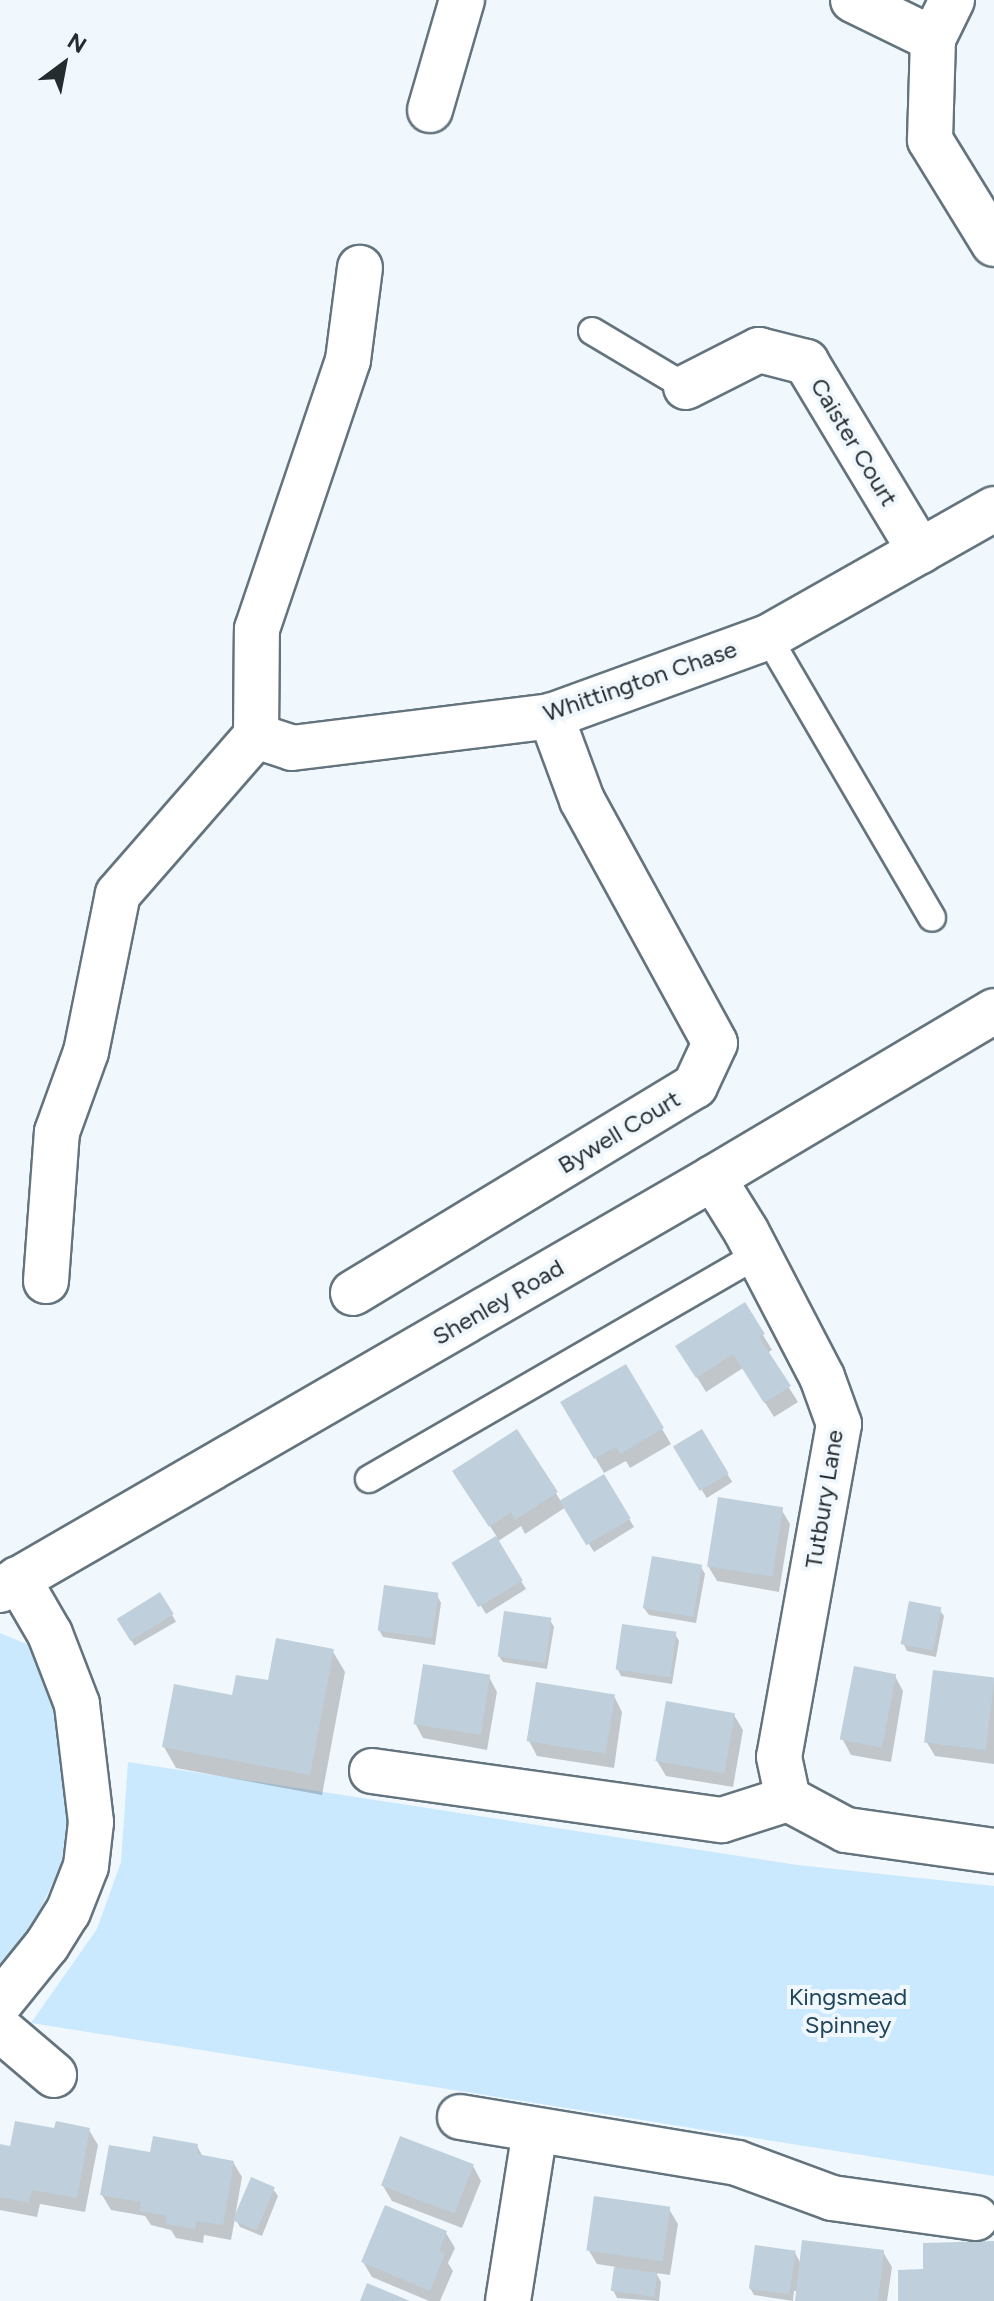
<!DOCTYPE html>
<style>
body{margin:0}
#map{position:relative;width:994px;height:2301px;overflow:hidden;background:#f1f8fd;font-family:Figtree,sans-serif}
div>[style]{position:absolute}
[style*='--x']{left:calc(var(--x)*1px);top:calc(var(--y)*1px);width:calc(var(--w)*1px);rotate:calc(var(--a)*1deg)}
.green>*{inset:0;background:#cbe9fe}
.shadow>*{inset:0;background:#0003;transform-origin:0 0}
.building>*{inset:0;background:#bfd0dc;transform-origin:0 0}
.roads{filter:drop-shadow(2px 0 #64747e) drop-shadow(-2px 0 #64747e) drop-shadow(0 2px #64747e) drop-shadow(0 -2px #64747e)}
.service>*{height:26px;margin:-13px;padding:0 13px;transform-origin:13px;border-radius:13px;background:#fff}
.minor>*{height:44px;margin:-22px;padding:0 22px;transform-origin:22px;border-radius:22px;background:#fff}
span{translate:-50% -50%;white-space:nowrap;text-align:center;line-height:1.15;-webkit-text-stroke:8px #f1f8fd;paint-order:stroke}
.street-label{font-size:24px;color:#252c30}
.park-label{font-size:24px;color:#20455b}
.north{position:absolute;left:24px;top:24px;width:80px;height:80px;-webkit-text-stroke:6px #f1f8fd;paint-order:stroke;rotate:32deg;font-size:22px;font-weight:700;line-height:32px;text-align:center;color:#252c30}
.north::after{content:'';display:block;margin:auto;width:28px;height:36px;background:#252c30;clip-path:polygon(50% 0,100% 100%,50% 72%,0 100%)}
</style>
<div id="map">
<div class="green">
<i style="clip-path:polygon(0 1633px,29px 1645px,60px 1713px,71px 1789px,61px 1865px,28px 1936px,0 1967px)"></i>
<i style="clip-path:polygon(128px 1762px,798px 1865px,994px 1886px,994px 2176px,31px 2023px,97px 1929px,121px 1862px)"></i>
</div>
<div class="shadow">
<i style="clip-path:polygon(744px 1304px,772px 1350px,767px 1353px,798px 1402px,774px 1417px,743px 1368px,706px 1392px,687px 1361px)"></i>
<i style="clip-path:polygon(625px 1367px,671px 1444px,630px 1468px,626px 1461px,604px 1473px,563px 1403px)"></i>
<i style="clip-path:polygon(517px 1432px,562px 1503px,603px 1476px,634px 1527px,594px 1552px,566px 1507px,525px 1534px,521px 1526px,497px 1542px,526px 1589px,486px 1614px,455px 1564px,497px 1537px,464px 1486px)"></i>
<i style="left:701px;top:1432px;width:59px;height:30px;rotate:58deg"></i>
<i style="clip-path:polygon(781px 1509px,790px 1524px,779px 1592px,717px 1581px,708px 1566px)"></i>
<i style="clip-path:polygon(701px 1567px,705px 1574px,696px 1623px,649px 1615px,644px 1608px)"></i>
<i style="left:160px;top:1594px;width:32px;height:48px;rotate:60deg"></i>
<i style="clip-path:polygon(437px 1595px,441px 1603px,435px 1645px,383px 1637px,379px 1630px)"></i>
<i style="clip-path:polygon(939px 1609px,944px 1616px,936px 1657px,907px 1651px,903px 1643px)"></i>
<i style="clip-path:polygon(550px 1620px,554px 1627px,547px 1669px,503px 1662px,498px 1655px)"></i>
<i style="clip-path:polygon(675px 1634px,679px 1641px,672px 1684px,621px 1676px,617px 1668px)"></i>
<i style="clip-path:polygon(332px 1650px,345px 1672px,322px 1795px,176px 1768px,164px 1747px,234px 1698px)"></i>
<i style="clip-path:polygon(895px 1676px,903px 1691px,891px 1762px,851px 1755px,843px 1740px)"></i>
<i style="clip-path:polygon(489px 1677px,497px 1692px,487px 1750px,423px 1738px,415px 1723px)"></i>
<i style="clip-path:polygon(994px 1681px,994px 1764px,935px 1756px,926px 1741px)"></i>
<i style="clip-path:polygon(614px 1696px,622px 1712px,614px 1768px,537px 1756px,529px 1741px)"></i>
<i style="clip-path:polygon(734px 1715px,743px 1730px,733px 1787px,666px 1776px,657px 1761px)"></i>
<i style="clip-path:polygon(89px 2130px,98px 2145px,85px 2212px,40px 2204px,37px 2217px,0 2210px,0 2146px,12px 2148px,56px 2131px)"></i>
<i style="clip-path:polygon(197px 2146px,203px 2157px,233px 2162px,242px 2177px,235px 2217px,273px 2189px,278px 2196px,262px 2236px,240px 2227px,235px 2218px,231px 2240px,204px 2235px,203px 2243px,176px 2238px,171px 2230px,151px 2225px,145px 2216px,111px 2210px,102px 2195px,152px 2155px)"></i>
<i style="clip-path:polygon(473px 2166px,481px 2181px,462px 2228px,392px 2201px,383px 2186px)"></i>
<i style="clip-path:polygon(669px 2209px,678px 2224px,670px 2275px,656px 2273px,661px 2282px,659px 2301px,617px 2298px,613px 2290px,616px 2267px,597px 2264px,588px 2249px)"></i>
<i style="clip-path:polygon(446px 2233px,455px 2248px,448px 2263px,453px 2271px,440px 2301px,429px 2301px,372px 2277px,363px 2262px)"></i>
<i style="clip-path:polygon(883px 2252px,892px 2267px,887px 2301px,797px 2301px,798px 2291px,794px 2291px,793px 2301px,754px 2295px,750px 2288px,795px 2253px,801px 2264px)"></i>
</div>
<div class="building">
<i style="clip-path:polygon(745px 1302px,765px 1334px,759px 1337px,791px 1386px,764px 1403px,733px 1354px,696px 1378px,675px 1346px)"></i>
<i style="clip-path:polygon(626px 1364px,664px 1428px,620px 1454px,616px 1447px,594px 1459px,560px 1402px)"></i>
<i style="clip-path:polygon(517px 1429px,558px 1492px,515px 1520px,511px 1512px,489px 1527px,452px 1471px)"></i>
<i style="left:702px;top:1429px;width:52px;height:34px;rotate:59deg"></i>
<i style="left:604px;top:1474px;width:52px;height:52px;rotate:59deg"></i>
<i style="left:718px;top:1497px;width:66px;height:70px;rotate:9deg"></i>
<i style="left:496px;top:1536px;width:52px;height:52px;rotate:59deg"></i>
<i style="left:652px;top:1556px;width:51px;height:53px;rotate:10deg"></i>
<i style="left:384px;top:1585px;width:55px;height:46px;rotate:8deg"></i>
<i style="left:160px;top:1592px;width:26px;height:51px;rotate:58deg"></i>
<i style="left:909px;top:1601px;width:33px;height:44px;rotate:11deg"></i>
<i style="left:504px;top:1611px;width:48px;height:46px;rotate:8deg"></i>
<i style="left:622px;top:1624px;width:55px;height:46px;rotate:8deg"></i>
<i style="clip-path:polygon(276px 1638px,334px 1649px,310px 1775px,162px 1747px,174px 1684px,232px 1695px,236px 1675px,268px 1680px)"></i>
<i style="left:423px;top:1664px;width:68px;height:61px;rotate:9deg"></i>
<i style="left:854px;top:1666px;width:43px;height:75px;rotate:11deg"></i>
<i style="left:933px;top:1670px;width:62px;height:73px;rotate:7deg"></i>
<i style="left:536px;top:1682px;width:80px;height:60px;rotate:9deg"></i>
<i style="left:666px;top:1701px;width:70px;height:61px;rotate:10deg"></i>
<i style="clip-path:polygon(15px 2121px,54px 2128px,56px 2121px,90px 2128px,77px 2198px,32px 2190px,29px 2203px,0 2197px,0 2144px,10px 2146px)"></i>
<i style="clip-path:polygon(153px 2136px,198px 2144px,197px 2154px,234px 2161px,223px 2225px,196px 2221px,195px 2229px,166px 2224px,167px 2216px,140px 2211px,141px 2202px,100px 2195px,109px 2145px,150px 2152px)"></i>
<i style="left:400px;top:2136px;width:79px;height:53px;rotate:21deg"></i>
<i style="left:251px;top:2177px;width:26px;height:47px;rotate:23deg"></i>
<i style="left:594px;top:2196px;width:77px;height:55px;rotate:8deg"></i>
<i style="clip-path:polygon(385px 2205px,447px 2231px,439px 2251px,445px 2254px,430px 2291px,361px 2262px)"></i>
<i style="clip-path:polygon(802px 2240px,884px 2250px,878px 2301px,795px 2301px)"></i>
<i style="clip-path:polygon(994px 2241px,994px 2301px,898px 2301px,898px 2270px,923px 2269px,923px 2243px)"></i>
<i style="left:755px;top:2245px;width:41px;height:44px;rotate:8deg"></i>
<i style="left:614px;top:2267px;width:44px;height:24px;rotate:8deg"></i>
<i style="clip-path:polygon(367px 2283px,410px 2301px,360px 2301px)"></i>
</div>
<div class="roads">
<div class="service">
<i style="--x:592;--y:331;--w:109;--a:30.8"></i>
<i style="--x:768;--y:637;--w:325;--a:59.7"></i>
<i style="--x:369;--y:1479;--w:447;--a:-30"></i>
</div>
<div class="minor">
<i style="--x:853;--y:0;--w:89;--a:26"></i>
<i style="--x:952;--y:0;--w:43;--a:116"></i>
<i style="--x:933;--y:39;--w:101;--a:91.7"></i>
<i style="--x:930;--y:140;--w:122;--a:58.4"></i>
<i style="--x:430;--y:110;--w:115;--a:-73.8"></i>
<i style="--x:686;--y:387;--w:82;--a:-26.9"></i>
<i style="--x:759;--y:350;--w:49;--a:14.3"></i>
<i style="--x:806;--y:362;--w:221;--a:58.9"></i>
<i style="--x:256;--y:736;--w:38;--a:18"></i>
<i style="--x:292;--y:748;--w:261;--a:-7"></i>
<i style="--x:551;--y:716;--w:231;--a:-20"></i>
<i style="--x:768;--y:637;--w:260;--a:-29.5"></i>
<i style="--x:713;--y:1178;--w:62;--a:58.1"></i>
<i style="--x:746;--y:1231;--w:165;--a:62.5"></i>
<i style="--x:822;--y:1377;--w:50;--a:70.1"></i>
<i style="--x:839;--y:1424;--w:338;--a:100.2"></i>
<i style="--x:779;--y:1757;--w:43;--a:77.9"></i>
<i style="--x:788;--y:1799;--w:66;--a:28.1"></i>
<i style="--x:846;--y:1830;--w:149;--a:8.1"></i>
<i style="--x:46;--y:1281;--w:149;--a:-85.8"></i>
<i style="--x:57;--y:1132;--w:85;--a:-70.1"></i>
<i style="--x:86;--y:1052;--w:161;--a:-78.6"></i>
<i style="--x:118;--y:894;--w:210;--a:-48.9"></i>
<i style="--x:256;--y:736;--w:107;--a:-89.5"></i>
<i style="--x:257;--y:629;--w:284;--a:-71.3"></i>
<i style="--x:348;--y:360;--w:93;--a:-82.6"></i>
<i style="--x:353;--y:1293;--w:400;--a:-31.2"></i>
<i style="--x:695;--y:1086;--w:47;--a:-65.1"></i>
<i style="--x:715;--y:1043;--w:277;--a:-118.7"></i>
<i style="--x:582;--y:800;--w:90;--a:-110.3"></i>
<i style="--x:0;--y:1590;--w:823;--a:-30.02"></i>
<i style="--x:713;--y:1178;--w:327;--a:-30.7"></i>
<i style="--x:372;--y:1771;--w:353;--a:8"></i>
<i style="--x:722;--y:1820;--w:69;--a:-17.7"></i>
<i style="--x:0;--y:2003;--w:75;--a:-51"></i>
<i style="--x:47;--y:1945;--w:39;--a:-58"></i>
<i style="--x:68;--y:1912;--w:49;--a:-68.6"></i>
<i style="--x:86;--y:1866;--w:44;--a:-83.5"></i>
<i style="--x:91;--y:1822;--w:119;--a:-96.8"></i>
<i style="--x:77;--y:1704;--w:75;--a:-111.1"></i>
<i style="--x:50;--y:1634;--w:64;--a:-120.2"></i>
<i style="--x:0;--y:2029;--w:71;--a:40.4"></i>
<i style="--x:460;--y:2117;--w:281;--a:9.4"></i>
<i style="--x:737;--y:2163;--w:101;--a:20.2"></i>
<i style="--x:832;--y:2198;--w:145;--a:7.9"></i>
<i style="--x:508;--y:2301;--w:173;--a:-81"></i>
</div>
</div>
<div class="street-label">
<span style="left:854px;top:442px;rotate:59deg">Caister Court</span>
<span style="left:640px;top:681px;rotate:-19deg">Whittington Chase</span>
<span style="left:619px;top:1132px;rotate:-31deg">Bywell Court</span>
<span style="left:498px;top:1302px;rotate:-30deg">Shenley Road</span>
<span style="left:824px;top:1499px;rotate:-81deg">Tutbury Lane</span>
</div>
<div class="park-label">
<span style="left:848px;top:2011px">Kingsmead<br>Spinney</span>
</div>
<div class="north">N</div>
</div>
